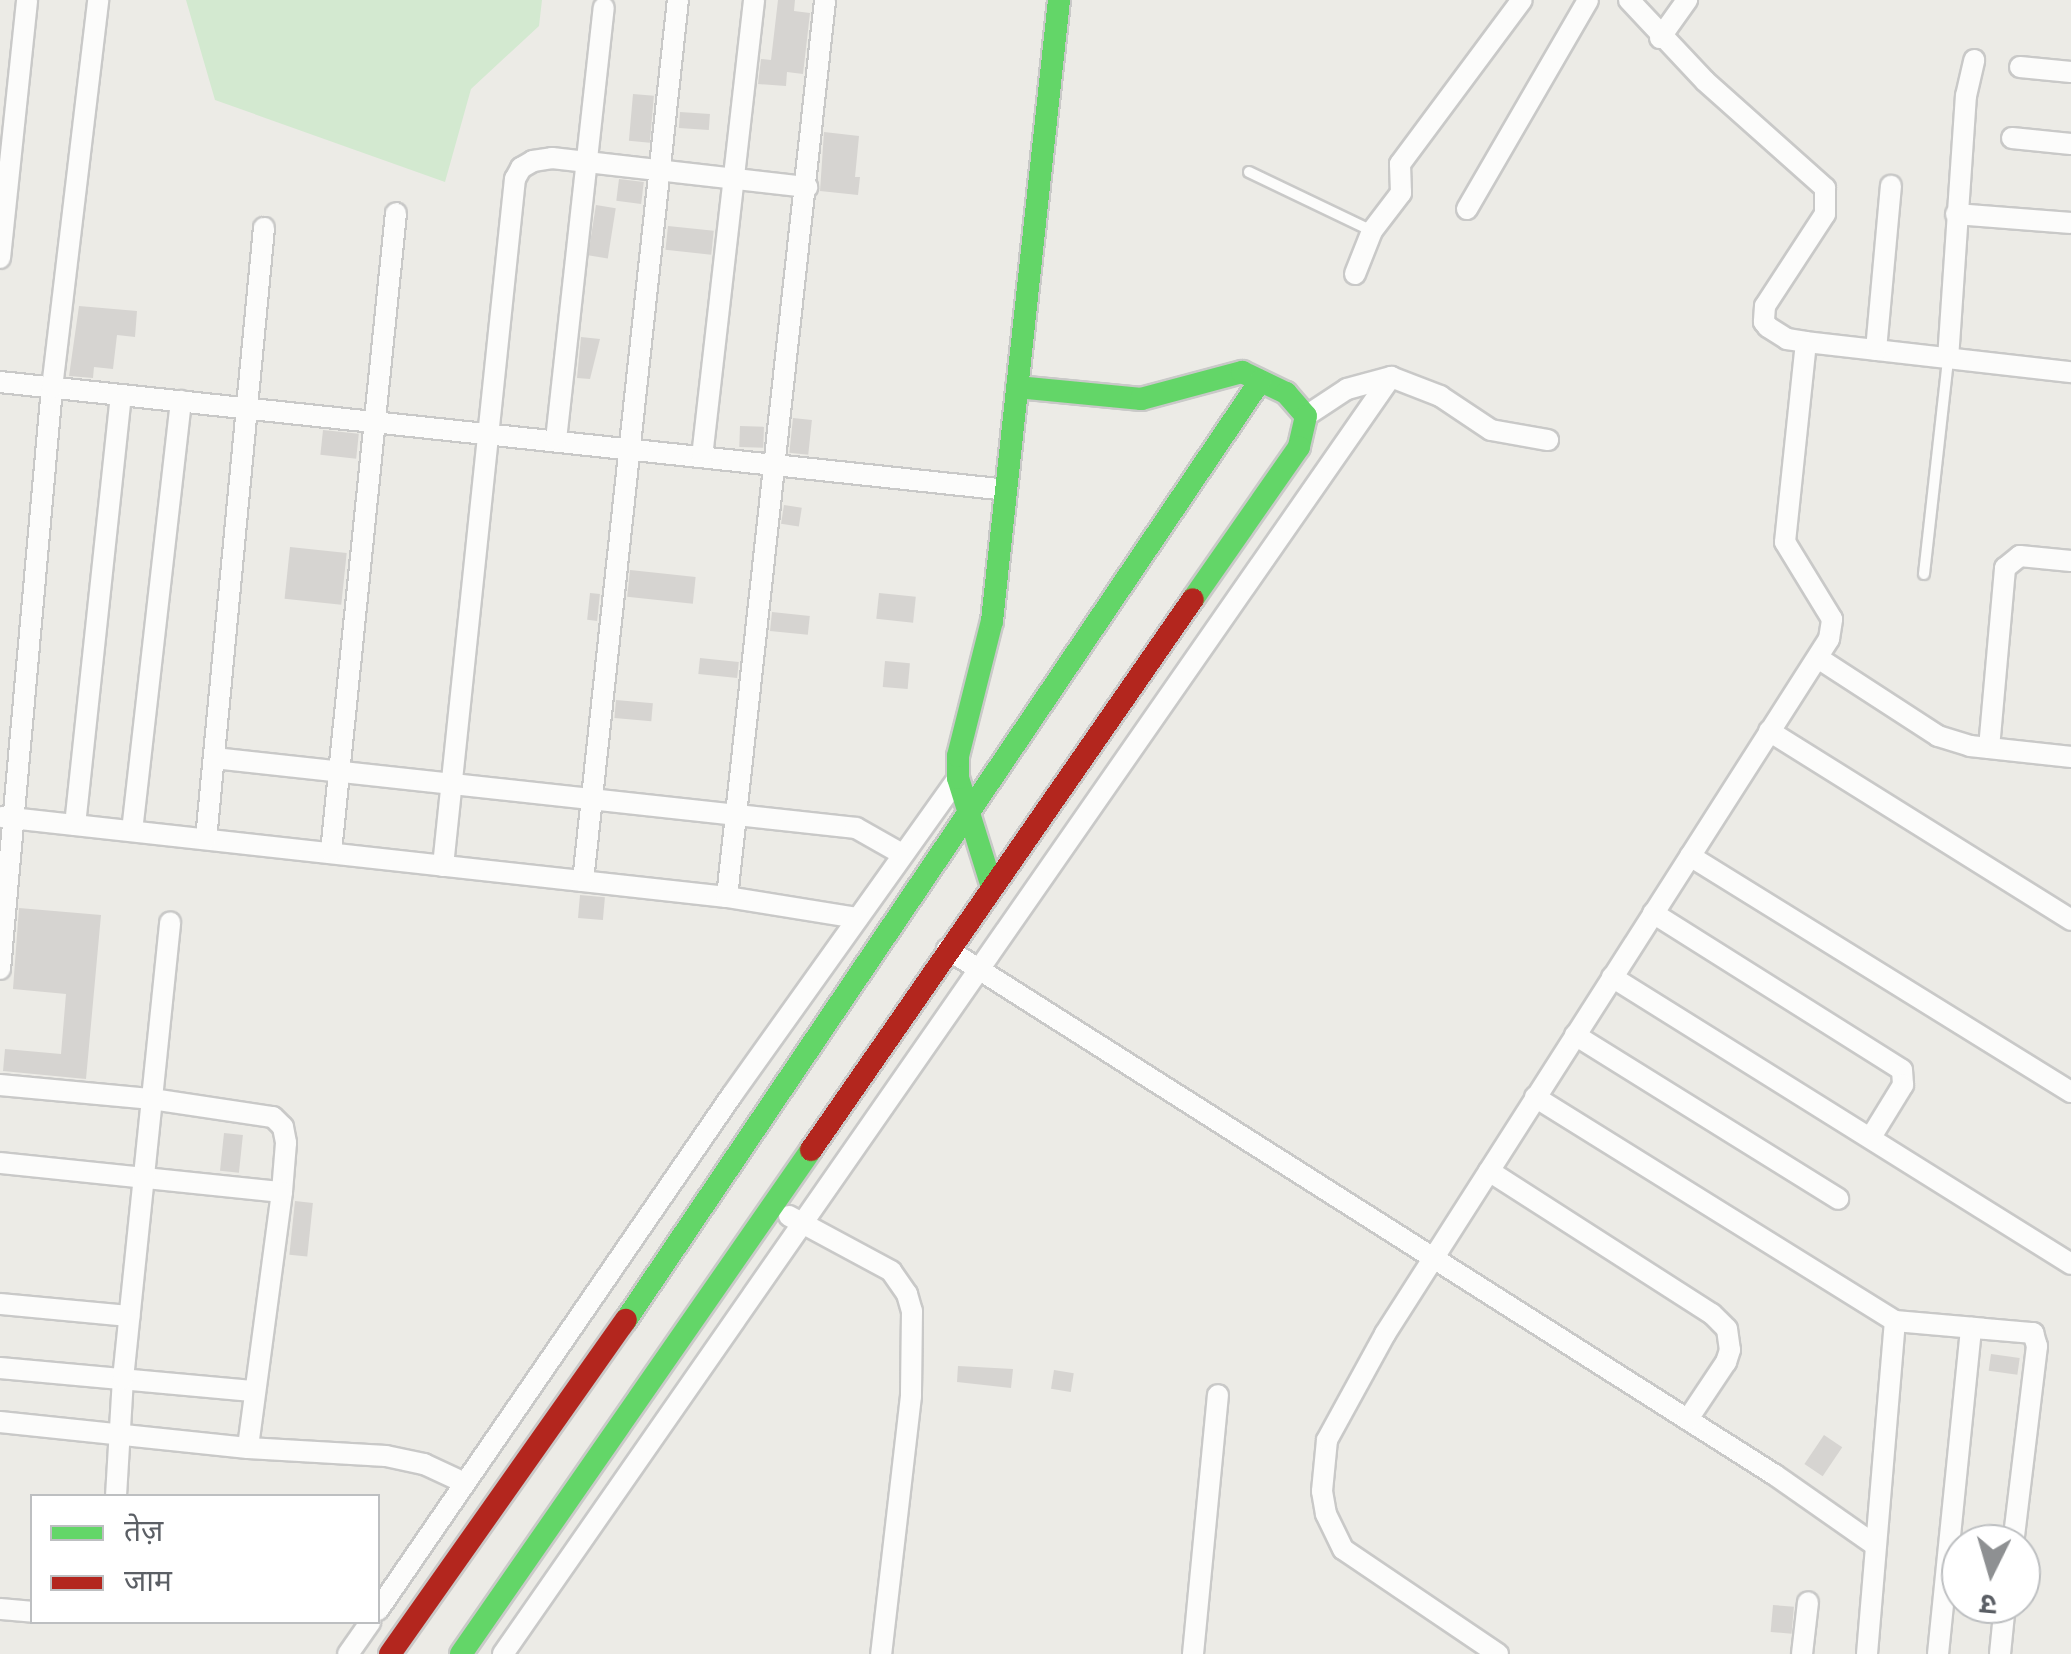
<!DOCTYPE html>
<meta charset="utf-8">
<style>
body{margin:0}
#map{position:relative;width:2071px;height:1654px;overflow:hidden;background:#ecebe6;font-family:Overpass,"Noto Sans Devanagari",sans-serif}
div>[style]{position:absolute}
[style*='--x']{left:calc(var(--x)*1px);top:calc(var(--y)*1px);width:calc(var(--w)*1px);rotate:calc(var(--a)*1deg)}
.green>*{inset:0;background:#d3e9d0}
.building>*{inset:0;background:#d6d4d1;transform-origin:0 0}
.roads{filter:drop-shadow(2px 0 #c9c9c8) drop-shadow(-2px 0 #c9c9c8) drop-shadow(0 2px #c9c9c8) drop-shadow(0 -2px #c9c9c8)}
.lane>*{height:10px;margin:-5px;padding:0 5px;transform-origin:5px;border-radius:5px;background:#fcfcfb}
.street>*{height:20px;margin:-10px;padding:0 10px;transform-origin:10px;border-radius:10px;background:#fcfcfb}
.fast>*{height:22px;margin:-11px;padding:0 11px;transform-origin:11px;border-radius:11px;background:#63d668}
.jam>*{height:22px;margin:-11px;padding:0 11px;transform-origin:11px;border-radius:11px;background:#b3261e}
span{translate:-50% -50%;white-space:nowrap;text-align:center;line-height:1.15;-webkit-text-stroke:9px #fff;paint-order:stroke}
.legend{position:absolute;left:30px;top:1494px;width:350px;height:130px;box-sizing:border-box;background:#fff;border:2px solid #bdbfc1;margin:0;padding:12px 18px;list-style:none;font-size:30px;color:#5b5f65}
.legend li{display:flex;align-items:center;gap:20px;height:50px}
.legend b{width:50px;border:2px solid #bdbfc1}
.north{position:absolute;left:1941px;top:1524px;width:100px;height:100px;box-sizing:border-box;background:#fff;border:2px solid #bdbfc1;border-radius:50%;rotate:185deg;font-size:28px;font-weight:700;line-height:40px;text-align:center;color:#5b5f65}
.north::after{content:'';display:block;margin:auto;width:35px;height:45px;background:#8e9092;clip-path:polygon(50% 0,100% 100%,50% 72%,0 100%)}
</style>
<div id="map">
<div class="green">
<i style="clip-path:polygon(186px 0,542px 0,539px 26px,471px 89px,445px 182px,215px 100px)"></i>
</div>
<div class="building">
<i style="clip-path:polygon(778px 0,795px 0,794px 11px,810px 13px,803px 74px,787px 72px,786px 86px,758px 84px,761px 59px,771px 60px)"></i>
<i style="left:633px;top:94px;width:21px;height:47px;rotate:5deg"></i>
<i style="left:680px;top:112px;width:30px;height:16px;rotate:4deg"></i>
<i style="clip-path:polygon(824px 132px,859px 136px,855px 177px,860px 177px,858px 195px,820px 191px)"></i>
<i style="left:619px;top:179px;width:25px;height:22px;rotate:7deg"></i>
<i style="left:596px;top:205px;width:20px;height:51px;rotate:9deg"></i>
<i style="left:668px;top:226px;width:46px;height:24px;rotate:6deg"></i>
<i style="clip-path:polygon(79px 306px,137px 311px,135px 337px,117px 335px,113px 369px,94px 367px,93px 378px,69px 376px)"></i>
<i style="clip-path:polygon(581px 337px,600px 339px,590px 379px,577px 378px)"></i>
<i style="left:793px;top:418px;width:19px;height:35px;rotate:6deg"></i>
<i style="left:740px;top:426px;width:24px;height:21px;rotate:2deg"></i>
<i style="left:323px;top:430px;width:36px;height:25px;rotate:6deg"></i>
<i style="left:784px;top:505px;width:18px;height:19px;rotate:9deg"></i>
<i style="left:290px;top:547px;width:57px;height:52px;rotate:6deg"></i>
<i style="left:630px;top:570px;width:66px;height:27px;rotate:6deg"></i>
<i style="left:590px;top:593px;width:10px;height:27px;rotate:6deg"></i>
<i style="left:879px;top:593px;width:37px;height:26px;rotate:6deg"></i>
<i style="left:772px;top:612px;width:38px;height:19px;rotate:6deg"></i>
<i style="left:700px;top:658px;width:39px;height:16px;rotate:6deg"></i>
<i style="left:885px;top:661px;width:25px;height:26px;rotate:5deg"></i>
<i style="left:616px;top:700px;width:37px;height:18px;rotate:5deg"></i>
<i style="left:580px;top:895px;width:25px;height:23px;rotate:5deg"></i>
<i style="clip-path:polygon(19px 908px,101px 915px,86px 1079px,3px 1071px,5px 1049px,61px 1054px,66px 994px,13px 989px)"></i>
<i style="left:224px;top:1133px;width:19px;height:38px;rotate:6deg"></i>
<i style="left:295px;top:1201px;width:18px;height:54px;rotate:6deg"></i>
<i style="left:1991px;top:1354px;width:29px;height:17px;rotate:8deg"></i>
<i style="clip-path:polygon(958px 1366px,1013px 1369px,1011px 1388px,957px 1382px)"></i>
<i style="left:1054px;top:1370px;width:20px;height:19px;rotate:9deg"></i>
<i style="left:1824px;top:1435px;width:22px;height:35px;rotate:34deg"></i>
<i style="left:1773px;top:1605px;width:21px;height:27px;rotate:5deg"></i>
</div>
<div class="roads">
<div class="lane">
<i style="--x:1249;--y:172;--w:136;--a:25.6"></i>
<i style="--x:1924;--y:574;--w:216;--a:-83.6"></i>
</div>
<div class="street">
<i style="--x:1629;--y:0;--w:111;--a:46.8"></i>
<i style="--x:1705;--y:81;--w:161;--a:41.7"></i>
<i style="--x:1825;--y:188;--w:26;--a:90"></i>
<i style="--x:1825;--y:214;--w:110;--a:123.1"></i>
<i style="--x:1765;--y:306;--w:16;--a:94"></i>
<i style="--x:1764;--y:322;--w:6;--a:51"></i>
<i style="--x:1768;--y:327;--w:22;--a:32"></i>
<i style="--x:1787;--y:339;--w:19;--a:9"></i>
<i style="--x:1806;--y:342;--w:267;--a:6.5"></i>
<i style="--x:1660;--y:38;--w:47;--a:-54.6"></i>
<i style="--x:2020;--y:67;--w:51;--a:5.6"></i>
<i style="--x:2012;--y:138;--w:59;--a:5.8"></i>
<i style="--x:1467;--y:209;--w:241;--a:-59.9"></i>
<i style="--x:1956;--y:214;--w:115;--a:4.5"></i>
<i style="--x:0;--y:258;--w:259;--a:-84"></i>
<i style="--x:1355;--y:274;--w:46;--a:-68.4"></i>
<i style="--x:1372;--y:231;--w:48;--a:-52.7"></i>
<i style="--x:1401;--y:193;--w:29;--a:-92"></i>
<i style="--x:1400;--y:164;--w:204;--a:-53.4"></i>
<i style="--x:1876;--y:350;--w:165;--a:-84.8"></i>
<i style="--x:1948;--y:359;--w:264;--a:-86.1"></i>
<i style="--x:1966;--y:96;--w:37;--a:-77"></i>
<i style="--x:0;--y:382;--w:1013;--a:6.12"></i>
<i style="--x:1306;--y:416;--w:49;--a:-33.4"></i>
<i style="--x:1347;--y:389;--w:46;--a:-15.3"></i>
<i style="--x:1391;--y:377;--w:53;--a:21.2"></i>
<i style="--x:1440;--y:396;--w:61;--a:33.7"></i>
<i style="--x:1491;--y:430;--w:58;--a:10"></i>
<i style="--x:556;--y:440;--w:435;--a:-83.7"></i>
<i style="--x:702;--y:457;--w:460;--a:-83.5"></i>
<i style="--x:1818;--y:658;--w:143;--a:33"></i>
<i style="--x:1938;--y:736;--w:34;--a:17"></i>
<i style="--x:1970;--y:746;--w:102;--a:6.2"></i>
<i style="--x:1769;--y:731;--w:356;--a:32"></i>
<i style="--x:1989;--y:748;--w:181;--a:-84.9"></i>
<i style="--x:2005;--y:568;--w:19;--a:-39"></i>
<i style="--x:2020;--y:556;--w:51;--a:5.6"></i>
<i style="--x:214;--y:758;--w:646;--a:6.22"></i>
<i style="--x:856;--y:828;--w:53;--a:29.5"></i>
<i style="--x:2;--y:817;--w:729;--a:6.3"></i>
<i style="--x:727;--y:897;--w:132;--a:9.2"></i>
<i style="--x:75;--y:825;--w:432;--a:-83.9"></i>
<i style="--x:132;--y:831;--w:433;--a:-83.5"></i>
<i style="--x:206;--y:839;--w:614;--a:-84.58"></i>
<i style="--x:331;--y:852;--w:642;--a:-84.19"></i>
<i style="--x:1690;--y:856;--w:448;--a:31.8"></i>
<i style="--x:443;--y:866;--w:691;--a:-84.02"></i>
<i style="--x:515;--y:179;--w:13;--a:-61"></i>
<i style="--x:521;--y:168;--w:14;--a:-30"></i>
<i style="--x:533;--y:161;--w:19;--a:-9"></i>
<i style="--x:552;--y:158;--w:257;--a:6.5"></i>
<i style="--x:583;--y:881;--w:886;--a:-83.85"></i>
<i style="--x:727;--y:897;--w:902;--a:-83.76"></i>
<i style="--x:1653;--y:913;--w:294;--a:32.2"></i>
<i style="--x:1902;--y:1070;--w:15;--a:86"></i>
<i style="--x:1903;--y:1085;--w:61;--a:121.6"></i>
<i style="--x:947;--y:949;--w:981;--a:32.43"></i>
<i style="--x:1775;--y:1475;--w:122;--a:35"></i>
<i style="--x:0;--y:969;--w:583;--a:-84.89"></i>
<i style="--x:52;--y:388;--w:391;--a:-83.2"></i>
<i style="--x:1612;--y:977;--w:541;--a:32.02"></i>
<i style="--x:1575;--y:1035;--w:310;--a:31.9"></i>
<i style="--x:0;--y:1085;--w:153;--a:5.3"></i>
<i style="--x:152;--y:1099;--w:122;--a:8.5"></i>
<i style="--x:273;--y:1117;--w:14;--a:45"></i>
<i style="--x:283;--y:1127;--w:16;--a:79"></i>
<i style="--x:286;--y:1143;--w:49;--a:94.7"></i>
<i style="--x:282;--y:1192;--w:258;--a:97.6"></i>
<i style="--x:1535;--y:1097;--w:424;--a:31.9"></i>
<i style="--x:1895;--y:1321;--w:139;--a:5"></i>
<i style="--x:2033;--y:1333;--w:14;--a:73"></i>
<i style="--x:2037;--y:1346;--w:199;--a:96.9"></i>
<i style="--x:0;--y:1163;--w:283;--a:5.9"></i>
<i style="--x:1489;--y:1171;--w:265;--a:32.7"></i>
<i style="--x:1712;--y:1314;--w:21;--a:45"></i>
<i style="--x:1727;--y:1329;--w:21;--a:82"></i>
<i style="--x:1730;--y:1350;--w:13;--a:108"></i>
<i style="--x:1726;--y:1362;--w:69;--a:123.7"></i>
<i style="--x:789;--y:1216;--w:116;--a:28.3"></i>
<i style="--x:891;--y:1271;--w:28;--a:55"></i>
<i style="--x:907;--y:1294;--w:18;--a:74"></i>
<i style="--x:912;--y:1311;--w:85;--a:90.7"></i>
<i style="--x:911;--y:1396;--w:260;--a:96.6"></i>
<i style="--x:0;--y:1304;--w:130;--a:5.3"></i>
<i style="--x:0;--y:1368;--w:256;--a:5.2"></i>
<i style="--x:0;--y:1422;--w:249;--a:6"></i>
<i style="--x:248;--y:1448;--w:138;--a:3.3"></i>
<i style="--x:386;--y:1456;--w:39;--a:12"></i>
<i style="--x:424;--y:1464;--w:45;--a:24.9"></i>
<i style="--x:116;--y:1496;--w:117;--a:-86.6"></i>
<i style="--x:123;--y:1379;--w:459;--a:-84.1"></i>
<i style="--x:0;--y:1609;--w:32;--a:5"></i>
<i style="--x:378;--y:1610;--w:625;--a:-55.5"></i>
<i style="--x:732;--y:1095;--w:389;--a:-54.5"></i>
<i style="--x:348;--y:1654;--w:39;--a:-55"></i>
<i style="--x:503;--y:1654;--w:1555;--a:-55.19"></i>
<i style="--x:1193;--y:1654;--w:260;--a:-84.5"></i>
<i style="--x:1498;--y:1654;--w:187;--a:-145.9"></i>
<i style="--x:1343;--y:1549;--w:39;--a:-116"></i>
<i style="--x:1326;--y:1514;--w:23;--a:-100"></i>
<i style="--x:1322;--y:1491;--w:51;--a:-84.4"></i>
<i style="--x:1327;--y:1440;--w:121;--a:-61.3"></i>
<i style="--x:1385;--y:1334;--w:825;--a:-57.43"></i>
<i style="--x:1829;--y:639;--w:20;--a:-81"></i>
<i style="--x:1832;--y:619;--w:90;--a:-121.4"></i>
<i style="--x:1785;--y:542;--w:201;--a:-84"></i>
<i style="--x:1802;--y:1654;--w:52;--a:-83.4"></i>
<i style="--x:1867;--y:1654;--w:334;--a:-85.2"></i>
<i style="--x:1938;--y:1654;--w:328;--a:-84.2"></i>
<i style="--x:2000;--y:1654;--w:50;--a:-84.3"></i>
</div>
<div class="fast">
<i style="--x:1017;--y:387;--w:125;--a:5.5"></i>
<i style="--x:1141;--y:399;--w:105;--a:-15"></i>
<i style="--x:1242;--y:372;--w:49;--a:25.5"></i>
<i style="--x:1286;--y:393;--w:30;--a:49"></i>
<i style="--x:1306;--y:416;--w:32;--a:103"></i>
<i style="--x:1299;--y:447;--w:185;--a:124.9"></i>
<i style="--x:992;--y:887;--w:114;--a:-107.3"></i>
<i style="--x:958;--y:778;--w:22;--a:-90"></i>
<i style="--x:958;--y:756;--w:139;--a:-75.9"></i>
<i style="--x:992;--y:621;--w:625;--a:-83.84"></i>
<i style="--x:626;--y:1320;--w:1133;--a:-55.97"></i>
<i style="--x:461;--y:1654;--w:614;--a:-55.22"></i>
</div>
<div class="jam">
<i style="--x:811;--y:1150;--w:670;--a:-55.27"></i>
<i style="--x:390;--y:1654;--w:409;--a:-54.8"></i>
</div>
</div>
<ul class="legend">
<li><b style="height:12px;background:#63d668"></b>तेज़</li>
<li><b style="height:12px;background:#b3261e"></b>जाम</li>
</ul>
<div class="north">उ</div>
</div>
